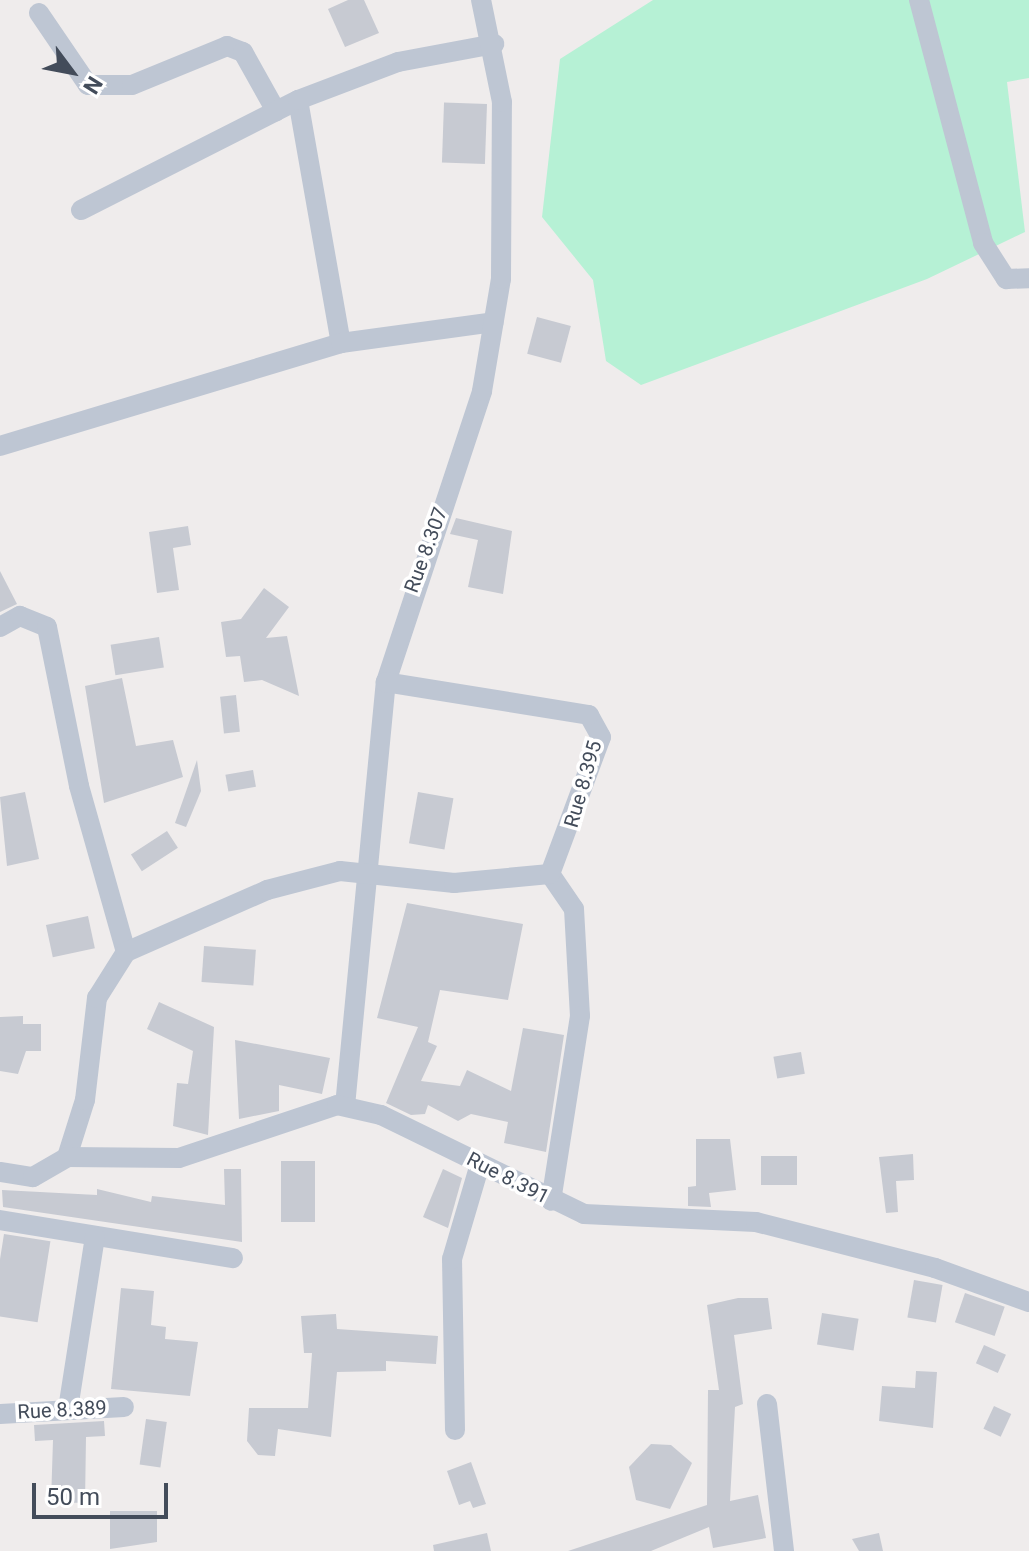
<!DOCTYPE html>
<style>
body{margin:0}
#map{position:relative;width:1029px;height:1551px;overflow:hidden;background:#efecec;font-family:Roboto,sans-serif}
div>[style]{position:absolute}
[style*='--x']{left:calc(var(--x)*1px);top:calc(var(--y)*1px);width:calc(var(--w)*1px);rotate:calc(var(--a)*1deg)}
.green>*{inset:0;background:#b6f1d5}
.building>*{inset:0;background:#c7cad2;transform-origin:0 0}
.minor>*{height:20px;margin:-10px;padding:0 10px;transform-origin:10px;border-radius:10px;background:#bec6d3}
span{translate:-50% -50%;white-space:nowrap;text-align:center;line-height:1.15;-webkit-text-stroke:7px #fff;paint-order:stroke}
.street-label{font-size:20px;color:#434c5a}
.north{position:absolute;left:32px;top:32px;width:80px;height:80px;-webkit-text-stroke:6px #fff;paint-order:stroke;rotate:122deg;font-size:22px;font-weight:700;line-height:32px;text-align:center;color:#434c5a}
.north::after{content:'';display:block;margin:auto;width:28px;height:36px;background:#434c5a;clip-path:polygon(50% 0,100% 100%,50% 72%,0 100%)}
.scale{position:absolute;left:32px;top:1483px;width:136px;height:36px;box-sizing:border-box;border:4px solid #434c5a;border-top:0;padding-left:10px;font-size:24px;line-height:28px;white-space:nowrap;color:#434c5a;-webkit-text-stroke:6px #fff;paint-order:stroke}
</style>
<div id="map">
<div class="green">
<i style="clip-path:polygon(653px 0,1029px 0,1029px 78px,1007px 82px,1025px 232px,927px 279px,641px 385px,606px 361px,593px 280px,542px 217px,560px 59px)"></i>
</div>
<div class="building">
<i style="clip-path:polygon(348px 0,364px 0,379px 33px,345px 47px,328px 9px)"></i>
<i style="left:487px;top:104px;width:60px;height:43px;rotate:92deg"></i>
<i style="left:537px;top:317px;width:35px;height:38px;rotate:15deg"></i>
<i style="clip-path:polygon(456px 518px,512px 531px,503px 594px,468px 587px,478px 540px,450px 534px)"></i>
<i style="clip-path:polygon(188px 526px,191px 545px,173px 548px,179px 590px,157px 593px,149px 532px)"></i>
<i style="clip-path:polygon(0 571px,17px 604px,0 612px)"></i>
<i style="clip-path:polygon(264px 588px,289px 607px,266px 638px,287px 636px,299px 696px,262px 680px,244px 682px,240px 656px,226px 657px,221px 622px,241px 619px)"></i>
<i style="left:159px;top:637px;width:31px;height:49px;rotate:81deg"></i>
<i style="clip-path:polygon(122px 678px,136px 746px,173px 740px,183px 777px,104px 803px,85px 686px)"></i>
<i style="left:236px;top:695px;width:37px;height:16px;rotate:84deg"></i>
<i style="clip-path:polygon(197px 760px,201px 791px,186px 827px,175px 823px)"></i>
<i style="left:253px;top:770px;width:17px;height:28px;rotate:80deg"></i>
<i style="clip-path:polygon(25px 792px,39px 859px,7px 866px,0 797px)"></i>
<i style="left:418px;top:792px;width:36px;height:52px;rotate:10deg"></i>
<i style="left:167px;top:831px;width:20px;height:43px;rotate:57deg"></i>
<i style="clip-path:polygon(407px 903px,523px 924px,508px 1000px,440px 990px,428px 1042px,437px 1046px,421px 1081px,460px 1086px,467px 1070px,511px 1091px,523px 1028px,564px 1035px,546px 1152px,504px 1143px,508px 1122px,471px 1114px,458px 1121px,428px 1105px,425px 1114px,411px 1115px,386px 1103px,418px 1027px,377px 1018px)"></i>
<i style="left:88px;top:916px;width:33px;height:43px;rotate:78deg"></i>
<i style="left:204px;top:946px;width:52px;height:36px;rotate:4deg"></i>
<i style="clip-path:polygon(159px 1002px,214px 1027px,208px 1135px,173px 1126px,177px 1083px,188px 1084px,193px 1051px,147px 1029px)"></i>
<i style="clip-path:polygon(23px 1016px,23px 1024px,41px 1024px,41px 1051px,26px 1051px,18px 1074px,0 1071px,0 1017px)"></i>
<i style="clip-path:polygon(235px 1040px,330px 1058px,322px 1094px,279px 1085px,279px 1111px,239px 1119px)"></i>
<i style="left:801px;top:1052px;width:22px;height:28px;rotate:80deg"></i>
<i style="clip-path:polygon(696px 1139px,730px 1139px,736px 1190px,709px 1193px,711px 1207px,688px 1206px,688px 1187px,696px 1186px)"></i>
<i style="clip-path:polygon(913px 1154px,914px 1180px,896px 1181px,898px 1212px,886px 1213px,879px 1157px)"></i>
<i style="left:761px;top:1156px;width:36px;height:29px"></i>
<i style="left:281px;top:1161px;width:34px;height:61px"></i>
<i style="clip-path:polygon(224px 1169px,241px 1169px,242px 1242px,3px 1207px,2px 1190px,97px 1195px,97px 1189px,151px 1202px,152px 1196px,225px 1205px)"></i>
<i style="clip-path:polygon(443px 1169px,462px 1178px,448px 1228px,423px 1217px)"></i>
<i style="left:4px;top:1234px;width:47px;height:82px;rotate:9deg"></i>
<i style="left:914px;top:1280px;width:29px;height:38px;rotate:10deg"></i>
<i style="clip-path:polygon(121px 1288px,154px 1291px,151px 1325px,166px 1327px,165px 1339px,198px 1342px,190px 1396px,111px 1389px)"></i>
<i style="left:965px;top:1293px;width:42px;height:31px;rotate:19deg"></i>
<i style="clip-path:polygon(738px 1298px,768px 1298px,772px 1329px,734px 1335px,743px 1404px,735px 1407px,730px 1501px,758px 1495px,766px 1538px,713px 1548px,709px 1527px,651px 1551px,568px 1551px,707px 1505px,708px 1390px,719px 1390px,707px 1305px)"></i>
<i style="left:822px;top:1313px;width:37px;height:32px;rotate:9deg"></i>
<i style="clip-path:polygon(336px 1314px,337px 1329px,438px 1336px,436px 1364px,386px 1361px,386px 1371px,337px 1372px,331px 1437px,278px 1429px,275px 1456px,258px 1455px,247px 1441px,249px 1408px,308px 1408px,312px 1353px,304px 1353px,301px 1316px)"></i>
<i style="left:984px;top:1345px;width:24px;height:20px;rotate:24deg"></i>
<i style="clip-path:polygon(916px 1371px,937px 1372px,933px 1428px,879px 1421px,882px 1386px,915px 1388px)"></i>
<i style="left:994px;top:1406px;width:19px;height:25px;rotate:25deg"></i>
<i style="left:146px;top:1419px;width:21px;height:46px;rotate:8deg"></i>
<i style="clip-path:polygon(104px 1421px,105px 1436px,86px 1437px,85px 1503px,51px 1502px,53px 1440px,35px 1441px,34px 1425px)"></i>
<i style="clip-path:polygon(651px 1444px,671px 1445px,692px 1463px,670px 1509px,636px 1500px,629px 1467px)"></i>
<i style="clip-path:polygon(471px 1462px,486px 1504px,473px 1508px,470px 1501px,459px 1505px,447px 1471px)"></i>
<i style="clip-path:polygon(110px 1511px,157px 1511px,157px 1542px,110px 1549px)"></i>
<i style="clip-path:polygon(487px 1533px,491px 1551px,434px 1551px,433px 1545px)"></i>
<i style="clip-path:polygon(879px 1533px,883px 1551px,859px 1551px,852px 1539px)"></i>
</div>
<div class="minor">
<i style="--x:919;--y:0;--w:251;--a:75.2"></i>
<i style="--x:983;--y:243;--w:43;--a:57.4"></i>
<i style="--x:1006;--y:279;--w:23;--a:-2"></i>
<i style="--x:39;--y:13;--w:87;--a:55.8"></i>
<i style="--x:88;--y:85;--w:44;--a:0"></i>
<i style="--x:132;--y:85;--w:103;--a:-22.3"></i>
<i style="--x:227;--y:46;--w:17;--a:21"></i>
<i style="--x:243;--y:52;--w:68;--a:60.8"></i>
<i style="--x:298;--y:100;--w:247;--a:80"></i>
<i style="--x:81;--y:210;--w:243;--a:-26.9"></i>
<i style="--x:298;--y:100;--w:107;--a:-20.8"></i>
<i style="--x:398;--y:62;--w:98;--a:-10.6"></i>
<i style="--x:0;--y:446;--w:356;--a:-16.8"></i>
<i style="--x:341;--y:343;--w:154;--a:-7.8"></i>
<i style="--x:0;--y:627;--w:23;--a:-29"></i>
<i style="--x:20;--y:616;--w:29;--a:22"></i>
<i style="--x:47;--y:627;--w:162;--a:78.6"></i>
<i style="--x:79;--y:786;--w:173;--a:74.2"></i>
<i style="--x:550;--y:874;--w:42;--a:55.6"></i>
<i style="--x:574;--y:909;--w:107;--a:86.8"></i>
<i style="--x:580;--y:1016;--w:187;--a:98.9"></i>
<i style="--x:345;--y:1106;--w:426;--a:-84.5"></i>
<i style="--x:386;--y:682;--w:306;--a:-71.7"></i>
<i style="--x:482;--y:391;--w:114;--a:-80.4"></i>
<i style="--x:501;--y:279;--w:177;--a:-89.7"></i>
<i style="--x:502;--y:102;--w:104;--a:-101.6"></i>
<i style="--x:67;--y:1157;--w:60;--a:-72.5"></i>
<i style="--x:85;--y:1100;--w:103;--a:-83.3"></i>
<i style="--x:97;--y:998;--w:54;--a:-57.8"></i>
<i style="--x:126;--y:952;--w:154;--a:-23.7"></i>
<i style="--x:267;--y:890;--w:75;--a:-14.6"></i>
<i style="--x:340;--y:871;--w:115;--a:6"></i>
<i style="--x:454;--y:883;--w:96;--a:-5.4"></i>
<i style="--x:550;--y:874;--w:146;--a:-69.6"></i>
<i style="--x:601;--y:737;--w:25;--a:-119"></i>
<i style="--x:589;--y:715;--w:206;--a:-170.8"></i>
<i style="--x:0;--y:1172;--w:33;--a:9"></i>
<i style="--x:33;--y:1177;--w:39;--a:-30"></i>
<i style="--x:67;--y:1157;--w:112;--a:0.5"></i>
<i style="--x:179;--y:1158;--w:167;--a:-18.5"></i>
<i style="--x:337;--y:1105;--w:45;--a:12.8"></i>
<i style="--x:381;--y:1115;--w:226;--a:26"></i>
<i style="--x:584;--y:1214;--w:172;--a:2.7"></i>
<i style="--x:756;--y:1222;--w:185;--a:14.4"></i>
<i style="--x:935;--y:1268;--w:100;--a:19.9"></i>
<i style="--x:0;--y:1220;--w:236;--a:9.3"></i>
<i style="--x:767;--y:1404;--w:148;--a:83.4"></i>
<i style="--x:68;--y:1409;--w:174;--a:-81.1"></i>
<i style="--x:0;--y:1414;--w:124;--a:-3.2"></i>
<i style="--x:455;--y:1430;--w:171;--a:-91"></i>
<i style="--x:452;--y:1259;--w:99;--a:-73.6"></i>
</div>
<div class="street-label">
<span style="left:426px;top:550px;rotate:-70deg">Rue 8.307</span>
<span style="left:583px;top:784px;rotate:-74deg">Rue 8.395</span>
<span style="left:508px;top:1178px;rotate:27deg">Rue 8.391</span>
<span style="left:62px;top:1410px;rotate:-3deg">Rue 8.389</span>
</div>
<div class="north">N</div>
<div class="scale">50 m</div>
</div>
